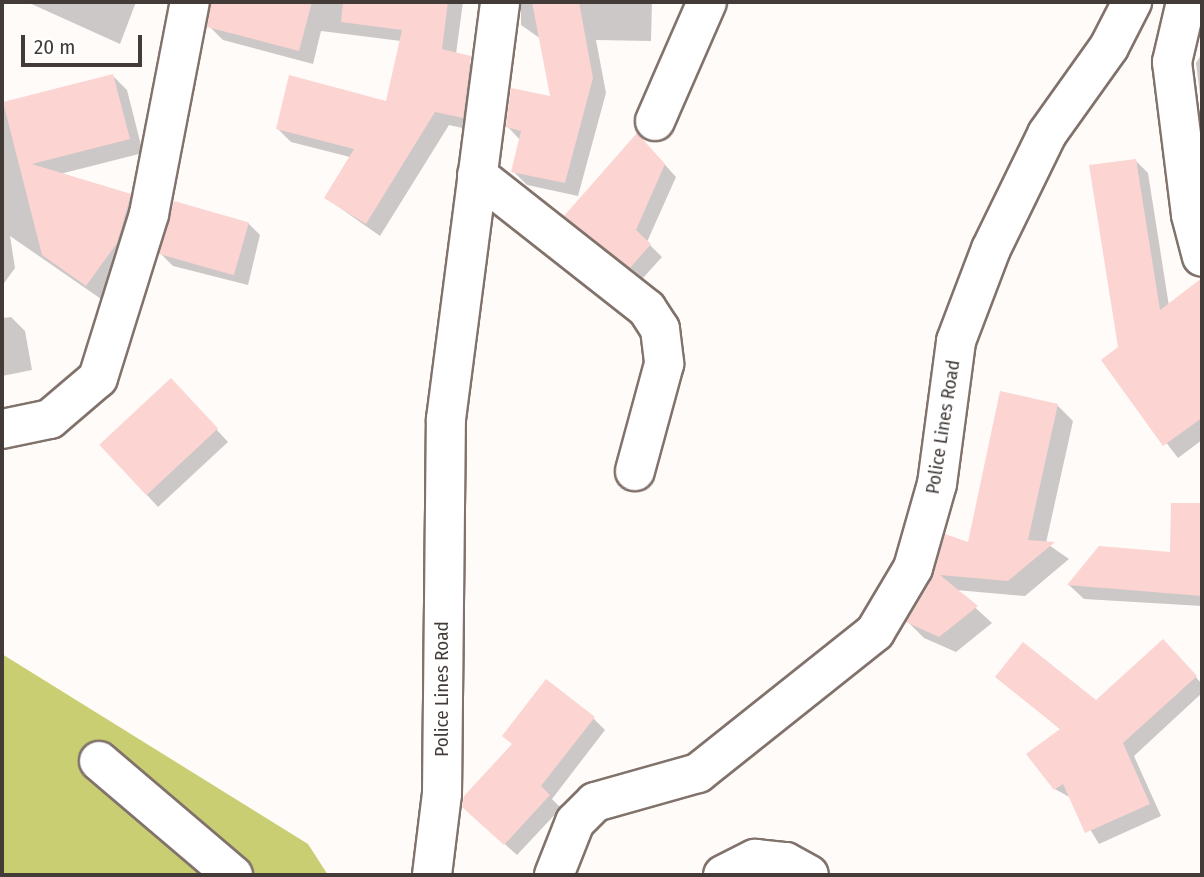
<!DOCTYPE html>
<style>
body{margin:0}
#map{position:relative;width:1204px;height:877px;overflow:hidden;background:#fefbf9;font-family:"Fira Sans Condensed",sans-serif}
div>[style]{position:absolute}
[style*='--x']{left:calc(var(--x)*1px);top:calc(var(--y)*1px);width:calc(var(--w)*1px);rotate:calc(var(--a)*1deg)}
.forest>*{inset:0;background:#cace73}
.shadow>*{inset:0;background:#0003}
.building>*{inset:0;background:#fcd4d1;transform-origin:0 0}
.roads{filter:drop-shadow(2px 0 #81726b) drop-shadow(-2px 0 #81726b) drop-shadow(0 2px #81726b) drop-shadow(0 -2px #81726b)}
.minor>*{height:38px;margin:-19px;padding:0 19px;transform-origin:19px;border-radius:19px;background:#fff}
span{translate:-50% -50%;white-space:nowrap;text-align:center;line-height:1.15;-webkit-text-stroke:7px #fff;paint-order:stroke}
.street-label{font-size:19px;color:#423b38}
.frame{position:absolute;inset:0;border:4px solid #423b38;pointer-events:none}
.scale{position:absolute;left:21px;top:35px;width:121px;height:32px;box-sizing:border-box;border:4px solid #423b38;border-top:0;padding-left:9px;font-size:21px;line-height:24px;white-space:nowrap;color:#423b38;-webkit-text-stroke:5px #fff;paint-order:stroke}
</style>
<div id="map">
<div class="forest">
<i style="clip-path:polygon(2px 654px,308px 844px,328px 875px,2px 875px)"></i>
</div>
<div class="shadow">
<i style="clip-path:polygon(27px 2px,136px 2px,120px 44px)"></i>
<i style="clip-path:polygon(215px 2px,463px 2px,456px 54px,484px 72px,476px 131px,449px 125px,380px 236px,326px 198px,350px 157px,291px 142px,277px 128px,388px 103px,401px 41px,321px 31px,313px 64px,223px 40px,209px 26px)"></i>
<i style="clip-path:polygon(521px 2px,652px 2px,651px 41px,596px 40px,606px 93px,578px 196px,527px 185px,513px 171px,520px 140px,508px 127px,552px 99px,541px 39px,521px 25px)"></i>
<i style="clip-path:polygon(1202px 53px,1202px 111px,1196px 63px)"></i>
<i style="clip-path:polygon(113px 76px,127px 90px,143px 153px,60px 174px,130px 195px,144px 210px,131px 258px,101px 299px,10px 236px,15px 268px,2px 286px,2px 104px)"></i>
<i style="clip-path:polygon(649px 147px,676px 177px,647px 242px,662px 257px,643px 278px,567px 216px)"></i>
<i style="clip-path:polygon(1135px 160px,1148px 173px,1169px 306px,1202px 285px,1202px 440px,1178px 458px,1103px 360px,1120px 348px)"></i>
<i style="clip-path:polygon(248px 223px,260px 235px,248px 285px,173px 266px,161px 254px)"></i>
<i style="clip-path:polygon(11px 317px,25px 331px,32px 370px,2px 376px,2px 318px)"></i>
<i style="clip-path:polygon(183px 393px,228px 442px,158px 507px,101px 445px)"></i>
<i style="clip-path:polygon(1057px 405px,1073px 421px,1046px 543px,1069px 559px,1025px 596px,956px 590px,992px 623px,956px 652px,924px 638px,908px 622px,934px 580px,969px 544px)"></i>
<i style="clip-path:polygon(1173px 504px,1202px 505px,1202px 606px,1084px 599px,1069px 585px,1099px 548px,1172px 554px)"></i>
<i style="clip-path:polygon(1174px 653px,1202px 684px,1202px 693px,1134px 756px,1161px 816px,1099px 844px,1071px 798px,1055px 789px,1061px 730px,997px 676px,1096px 703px)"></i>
<i style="clip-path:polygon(593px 718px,605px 730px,552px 799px,561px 808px,517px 855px,477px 819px,513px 745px)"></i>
</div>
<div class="building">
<i style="clip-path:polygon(211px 2px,312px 2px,299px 51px,207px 27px)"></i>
<i style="clip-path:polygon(343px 2px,448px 2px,442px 49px,471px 56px,463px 118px,435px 112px,366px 224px,324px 198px,354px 149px,276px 129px,289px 75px,386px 101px,402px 30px,341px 22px)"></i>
<i style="clip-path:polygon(532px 2px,579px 2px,593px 78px,565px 183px,511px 172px,521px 131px,506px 127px,511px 88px,550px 96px)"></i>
<i style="clip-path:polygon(113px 74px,130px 139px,32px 164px,131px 194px,117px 243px,86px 286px,42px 255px,3px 102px)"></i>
<i style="clip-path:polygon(637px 133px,665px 164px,636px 230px,651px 244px,630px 268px,564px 216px)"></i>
<i style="clip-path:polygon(1136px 159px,1160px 310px,1202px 278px,1202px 418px,1163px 446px,1101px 360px,1118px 347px,1089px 165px)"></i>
<i style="left:174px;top:201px;width:78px;height:55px;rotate:16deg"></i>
<i style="left:171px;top:378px;width:69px;height:98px;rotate:47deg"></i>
<i style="clip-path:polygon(1000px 391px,1058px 404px,1028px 540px,1055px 542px,1008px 581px,940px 575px,978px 606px,939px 637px,906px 622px,932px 579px,945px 534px,968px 542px)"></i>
<i style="clip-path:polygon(1171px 503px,1202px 503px,1202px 596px,1067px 585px,1099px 546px,1170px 552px)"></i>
<i style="clip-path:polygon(1163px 639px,1197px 676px,1123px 743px,1150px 804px,1085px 833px,1063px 784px,1054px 790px,1026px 754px,1060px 729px,995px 677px,1023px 642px,1096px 700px)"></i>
<i style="clip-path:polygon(546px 679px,595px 717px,541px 786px,550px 795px,504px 845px,462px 807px,464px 796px,512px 744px,502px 736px)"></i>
</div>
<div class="roads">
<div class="minor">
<i style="--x:1186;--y:2;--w:62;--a:103.1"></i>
<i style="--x:1172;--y:62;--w:154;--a:82.9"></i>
<i style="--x:1191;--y:215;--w:43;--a:75.3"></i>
<i style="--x:655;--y:121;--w:130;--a:-66.4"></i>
<i style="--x:477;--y:175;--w:216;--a:38.2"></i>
<i style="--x:647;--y:309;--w:24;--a:57"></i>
<i style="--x:660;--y:329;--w:35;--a:83"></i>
<i style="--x:664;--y:364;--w:111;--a:105.2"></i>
<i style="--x:2;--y:429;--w:49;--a:-11.8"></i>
<i style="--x:50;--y:419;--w:63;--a:-40.5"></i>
<i style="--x:98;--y:378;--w:172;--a:-72.7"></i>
<i style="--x:149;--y:214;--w:216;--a:-79.1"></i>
<i style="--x:99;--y:761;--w:176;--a:40.4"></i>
<i style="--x:432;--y:875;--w:82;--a:-83"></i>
<i style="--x:442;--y:794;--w:375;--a:-89.4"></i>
<i style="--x:446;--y:419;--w:420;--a:-82.6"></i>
<i style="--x:554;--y:875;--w:57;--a:-68.4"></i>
<i style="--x:575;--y:822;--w:28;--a:-45"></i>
<i style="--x:595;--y:802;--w:107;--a:-15.7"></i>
<i style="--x:698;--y:773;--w:226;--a:-38.5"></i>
<i style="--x:875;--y:632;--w:74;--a:-59.3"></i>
<i style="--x:913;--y:568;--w:87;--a:-74.1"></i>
<i style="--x:937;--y:484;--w:144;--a:-82.4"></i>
<i style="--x:956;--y:341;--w:98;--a:-69.2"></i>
<i style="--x:991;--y:249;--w:128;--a:-64"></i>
<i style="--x:1047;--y:134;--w:107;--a:-54.5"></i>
<i style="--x:1109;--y:47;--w:51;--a:-62.9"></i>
<i style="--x:723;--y:875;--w:36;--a:-27"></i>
<i style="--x:755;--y:859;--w:31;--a:6"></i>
<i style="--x:786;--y:862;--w:26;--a:29"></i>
</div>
</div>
<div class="street-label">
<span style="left:943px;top:427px;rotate:-81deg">Police Lines Road</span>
<span style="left:442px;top:689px;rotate:-90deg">Police Lines Road</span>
</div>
<div class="frame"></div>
<div class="scale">20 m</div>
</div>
